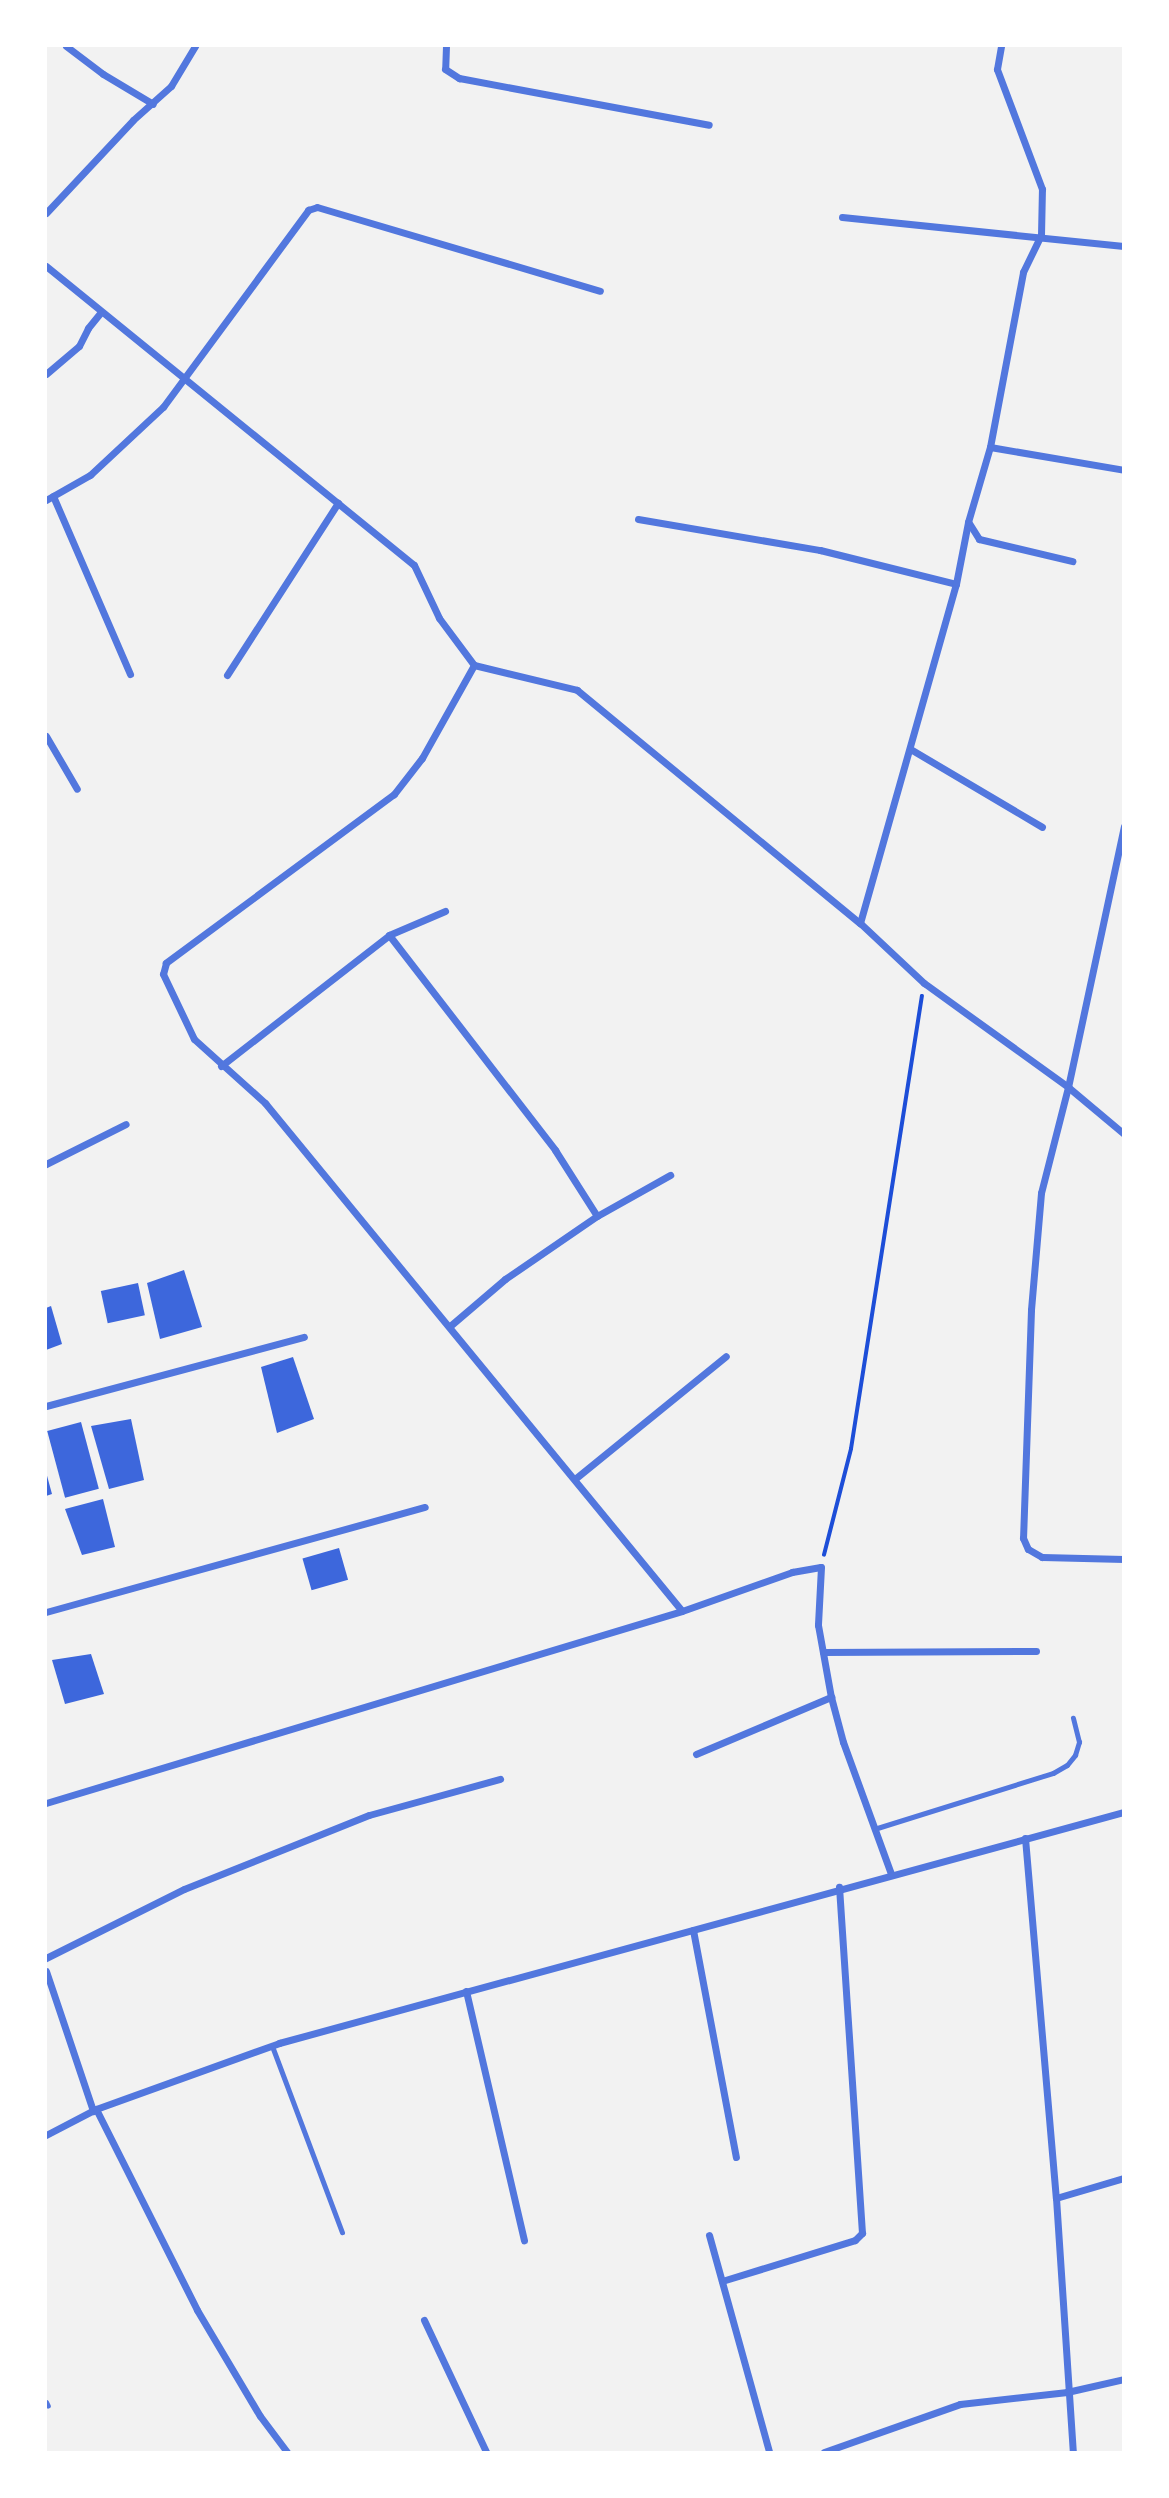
<!DOCTYPE html>
<style>
body{margin:0}
#map{position:relative;width:1169px;height:2498px;overflow:hidden;background:#f2f2f2;font-family:"Archivo Narrow",sans-serif}
div>[style]{position:absolute}
[style*='--x']{left:calc(var(--x)*1px);top:calc(var(--y)*1px);width:calc(var(--w)*1px);rotate:calc(var(--a)*1deg)}
.building>*{inset:0;background:#3d67dc;transform-origin:0 0}
.path>*{height:3.5px;margin:-1.75px;padding:0 1.75px;transform-origin:1.75px;border-radius:1.75px;background:#1d4ed8}
.service>*{height:5px;margin:-2.5px;padding:0 2.5px;transform-origin:2.5px;border-radius:2.5px;background:#5277de}
.minor>*{height:7px;margin:-3.5px;padding:0 3.5px;transform-origin:3.5px;border-radius:3.5px;background:#5277de}
span{translate:-50% -50%;white-space:nowrap;text-align:center;line-height:1.15;-webkit-text-stroke:5px #fff;paint-order:stroke}
.frame{position:absolute;inset:0;border:47px solid #fff;pointer-events:none}
</style>
<div id="map">
<div class="building">
<i style="clip-path:polygon(184px 1270px,202px 1327px,160px 1339px,147px 1283px)"></i>
<i style="left:138px;top:1283px;width:33px;height:38px;rotate:78deg"></i>
<i style="clip-path:polygon(51px 1306px,62px 1344px,46px 1350px,46px 1308px)"></i>
<i style="clip-path:polygon(293px 1357px,314px 1419px,277px 1433px,261px 1367px)"></i>
<i style="clip-path:polygon(131px 1419px,144px 1480px,109px 1489px,91px 1426px)"></i>
<i style="left:81px;top:1422px;width:69px;height:35px;rotate:75deg"></i>
<i style="clip-path:polygon(46px 1472px,52px 1494px,46px 1496px)"></i>
<i style="clip-path:polygon(103px 1499px,115px 1547px,82px 1555px,65px 1509px)"></i>
<i style="left:339px;top:1548px;width:33px;height:38px;rotate:74deg"></i>
<i style="clip-path:polygon(91px 1654px,104px 1694px,65px 1704px,52px 1660px)"></i>
</div>
<div class="path">
<i style="--x:824;--y:1555;--w:109;--a:-75.7"></i>
<i style="--x:851;--y:1449;--w:458;--a:-81.1"></i>
</div>
<div class="service">
<i style="--x:874;--y:1829;--w:188;--a:-17.4"></i>
<i style="--x:1053;--y:1773;--w:16;--a:-30"></i>
<i style="--x:1067;--y:1765;--w:13;--a:-51"></i>
<i style="--x:1075;--y:1755;--w:14;--a:-73"></i>
<i style="--x:1079;--y:1742;--w:25;--a:-104"></i>
<i style="--x:272;--y:2046;--w:199;--a:69.4"></i>
<i style="--x:46;--y:2402;--w:4;--a:63"></i>
</div>
<div class="minor">
<i style="--x:66;--y:46;--w:46;--a:37.1"></i>
<i style="--x:103;--y:74;--w:58;--a:31"></i>
<i style="--x:446;--y:46;--w:23;--a:92"></i>
<i style="--x:445;--y:69;--w:17;--a:33"></i>
<i style="--x:459;--y:78;--w:254;--a:10.6"></i>
<i style="--x:46;--y:213;--w:127;--a:-46.9"></i>
<i style="--x:133;--y:120;--w:51;--a:-41.8"></i>
<i style="--x:171;--y:86;--w:47;--a:-59"></i>
<i style="--x:842;--y:217;--w:283;--a:5.9"></i>
<i style="--x:46;--y:266;--w:474;--a:39.1"></i>
<i style="--x:414;--y:565;--w:59;--a:64.7"></i>
<i style="--x:439;--y:618;--w:59;--a:53.3"></i>
<i style="--x:474;--y:665;--w:106;--a:13.6"></i>
<i style="--x:577;--y:690;--w:367;--a:39.5"></i>
<i style="--x:860;--y:923;--w:88;--a:43.2"></i>
<i style="--x:924;--y:983;--w:178;--a:35.8"></i>
<i style="--x:1068;--y:1087;--w:73;--a:40"></i>
<i style="--x:46;--y:374;--w:43;--a:-40.3"></i>
<i style="--x:79;--y:346;--w:20;--a:-63"></i>
<i style="--x:88;--y:328;--w:19;--a:-51"></i>
<i style="--x:990;--y:447;--w:136;--a:9.7"></i>
<i style="--x:53;--y:496;--w:194;--a:66.6"></i>
<i style="--x:46;--y:500;--w:51;--a:-29.6"></i>
<i style="--x:90;--y:475;--w:100;--a:-43"></i>
<i style="--x:163;--y:407;--w:245;--a:-53.6"></i>
<i style="--x:308;--y:210;--w:9;--a:-18"></i>
<i style="--x:317;--y:207;--w:295;--a:16.5"></i>
<i style="--x:638;--y:519;--w:185;--a:9.7"></i>
<i style="--x:820;--y:550;--w:140;--a:14"></i>
<i style="--x:969;--y:523;--w:19;--a:58"></i>
<i style="--x:979;--y:539;--w:96;--a:13.3"></i>
<i style="--x:474;--y:665;--w:107;--a:119.2"></i>
<i style="--x:422;--y:758;--w:46;--a:127.9"></i>
<i style="--x:394;--y:794;--w:284;--a:143.5"></i>
<i style="--x:166;--y:963;--w:11;--a:105"></i>
<i style="--x:163;--y:974;--w:72;--a:64.5"></i>
<i style="--x:194;--y:1039;--w:96;--a:42"></i>
<i style="--x:265;--y:1103;--w:657;--a:50.62"></i>
<i style="--x:227;--y:675;--w:205;--a:-57.2"></i>
<i style="--x:46;--y:736;--w:61;--a:59.7"></i>
<i style="--x:912;--y:750;--w:151;--a:30.6"></i>
<i style="--x:1124;--y:826;--w:267;--a:102.1"></i>
<i style="--x:1068;--y:1087;--w:109;--a:104.3"></i>
<i style="--x:1041;--y:1193;--w:117;--a:94.9"></i>
<i style="--x:1031;--y:1310;--w:228;--a:92"></i>
<i style="--x:1023;--y:1538;--w:12;--a:66"></i>
<i style="--x:1028;--y:1549;--w:16;--a:30"></i>
<i style="--x:1042;--y:1557;--w:82;--a:1.4"></i>
<i style="--x:860;--y:923;--w:352;--a:-74.2"></i>
<i style="--x:956;--y:584;--w:63;--a:-79"></i>
<i style="--x:968;--y:522;--w:78;--a:-73.7"></i>
<i style="--x:990;--y:447;--w:178;--a:-79.3"></i>
<i style="--x:1023;--y:272;--w:41;--a:-64.1"></i>
<i style="--x:1041;--y:235;--w:46;--a:-88.8"></i>
<i style="--x:1042;--y:189;--w:128;--a:-110.6"></i>
<i style="--x:997;--y:69;--w:23;--a:-80"></i>
<i style="--x:389;--y:935;--w:272;--a:52.3"></i>
<i style="--x:555;--y:1150;--w:78;--a:57.5"></i>
<i style="--x:221;--y:1066;--w:213;--a:-37.9"></i>
<i style="--x:389;--y:935;--w:61;--a:-23.2"></i>
<i style="--x:46;--y:1164;--w:89;--a:-26.6"></i>
<i style="--x:450;--y:1326;--w:72;--a:-40.5"></i>
<i style="--x:505;--y:1279;--w:112;--a:-34.4"></i>
<i style="--x:597;--y:1216;--w:84;--a:-29.3"></i>
<i style="--x:46;--y:1406;--w:267;--a:-15"></i>
<i style="--x:576;--y:1478;--w:193;--a:-39.1"></i>
<i style="--x:46;--y:1612;--w:393;--a:-15.5"></i>
<i style="--x:823;--y:1652;--w:213;--a:-0.3"></i>
<i style="--x:696;--y:1754;--w:147;--a:-22.9"></i>
<i style="--x:46;--y:1803;--w:664;--a:-16.8"></i>
<i style="--x:682;--y:1611;--w:117;--a:-19.5"></i>
<i style="--x:792;--y:1572;--w:29;--a:-10"></i>
<i style="--x:821;--y:1567;--w:58;--a:93"></i>
<i style="--x:818;--y:1625;--w:73;--a:79.8"></i>
<i style="--x:831;--y:1697;--w:47;--a:75.1"></i>
<i style="--x:843;--y:1742;--w:140;--a:70"></i>
<i style="--x:1025;--y:1838;--w:361;--a:85.1"></i>
<i style="--x:1056;--y:2198;--w:255;--a:86.2"></i>
<i style="--x:693;--y:1930;--w:231;--a:79.3"></i>
<i style="--x:46;--y:1958;--w:154;--a:-26.6"></i>
<i style="--x:184;--y:1889;--w:199;--a:-21.8"></i>
<i style="--x:369;--y:1815;--w:136;--a:-15.4"></i>
<i style="--x:46;--y:1971;--w:148;--a:71.4"></i>
<i style="--x:466;--y:1991;--w:256;--a:76.9"></i>
<i style="--x:96;--y:2109;--w:225;--a:63.3"></i>
<i style="--x:197;--y:2310;--w:123;--a:59.3"></i>
<i style="--x:260;--y:2416;--w:45;--a:53.1"></i>
<i style="--x:46;--y:2135;--w:56;--a:-27.5"></i>
<i style="--x:96;--y:2109;--w:195;--a:-19.8"></i>
<i style="--x:279;--y:2043;--w:876;--a:-15.29"></i>
<i style="--x:1056;--y:2198;--w:71;--a:-16.4"></i>
<i style="--x:709;--y:2235;--w:225;--a:74.5"></i>
<i style="--x:722;--y:2281;--w:139;--a:-17.1"></i>
<i style="--x:855;--y:2240;--w:10;--a:-45"></i>
<i style="--x:862;--y:2233;--w:347;--a:-93.8"></i>
<i style="--x:424;--y:2320;--w:146;--a:64.8"></i>
<i style="--x:824;--y:2452;--w:144;--a:-19.4"></i>
<i style="--x:960;--y:2404;--w:108;--a:-6.4"></i>
<i style="--x:1067;--y:2392;--w:58;--a:-12.8"></i>
</div>
<div class="frame"></div>
</div>
